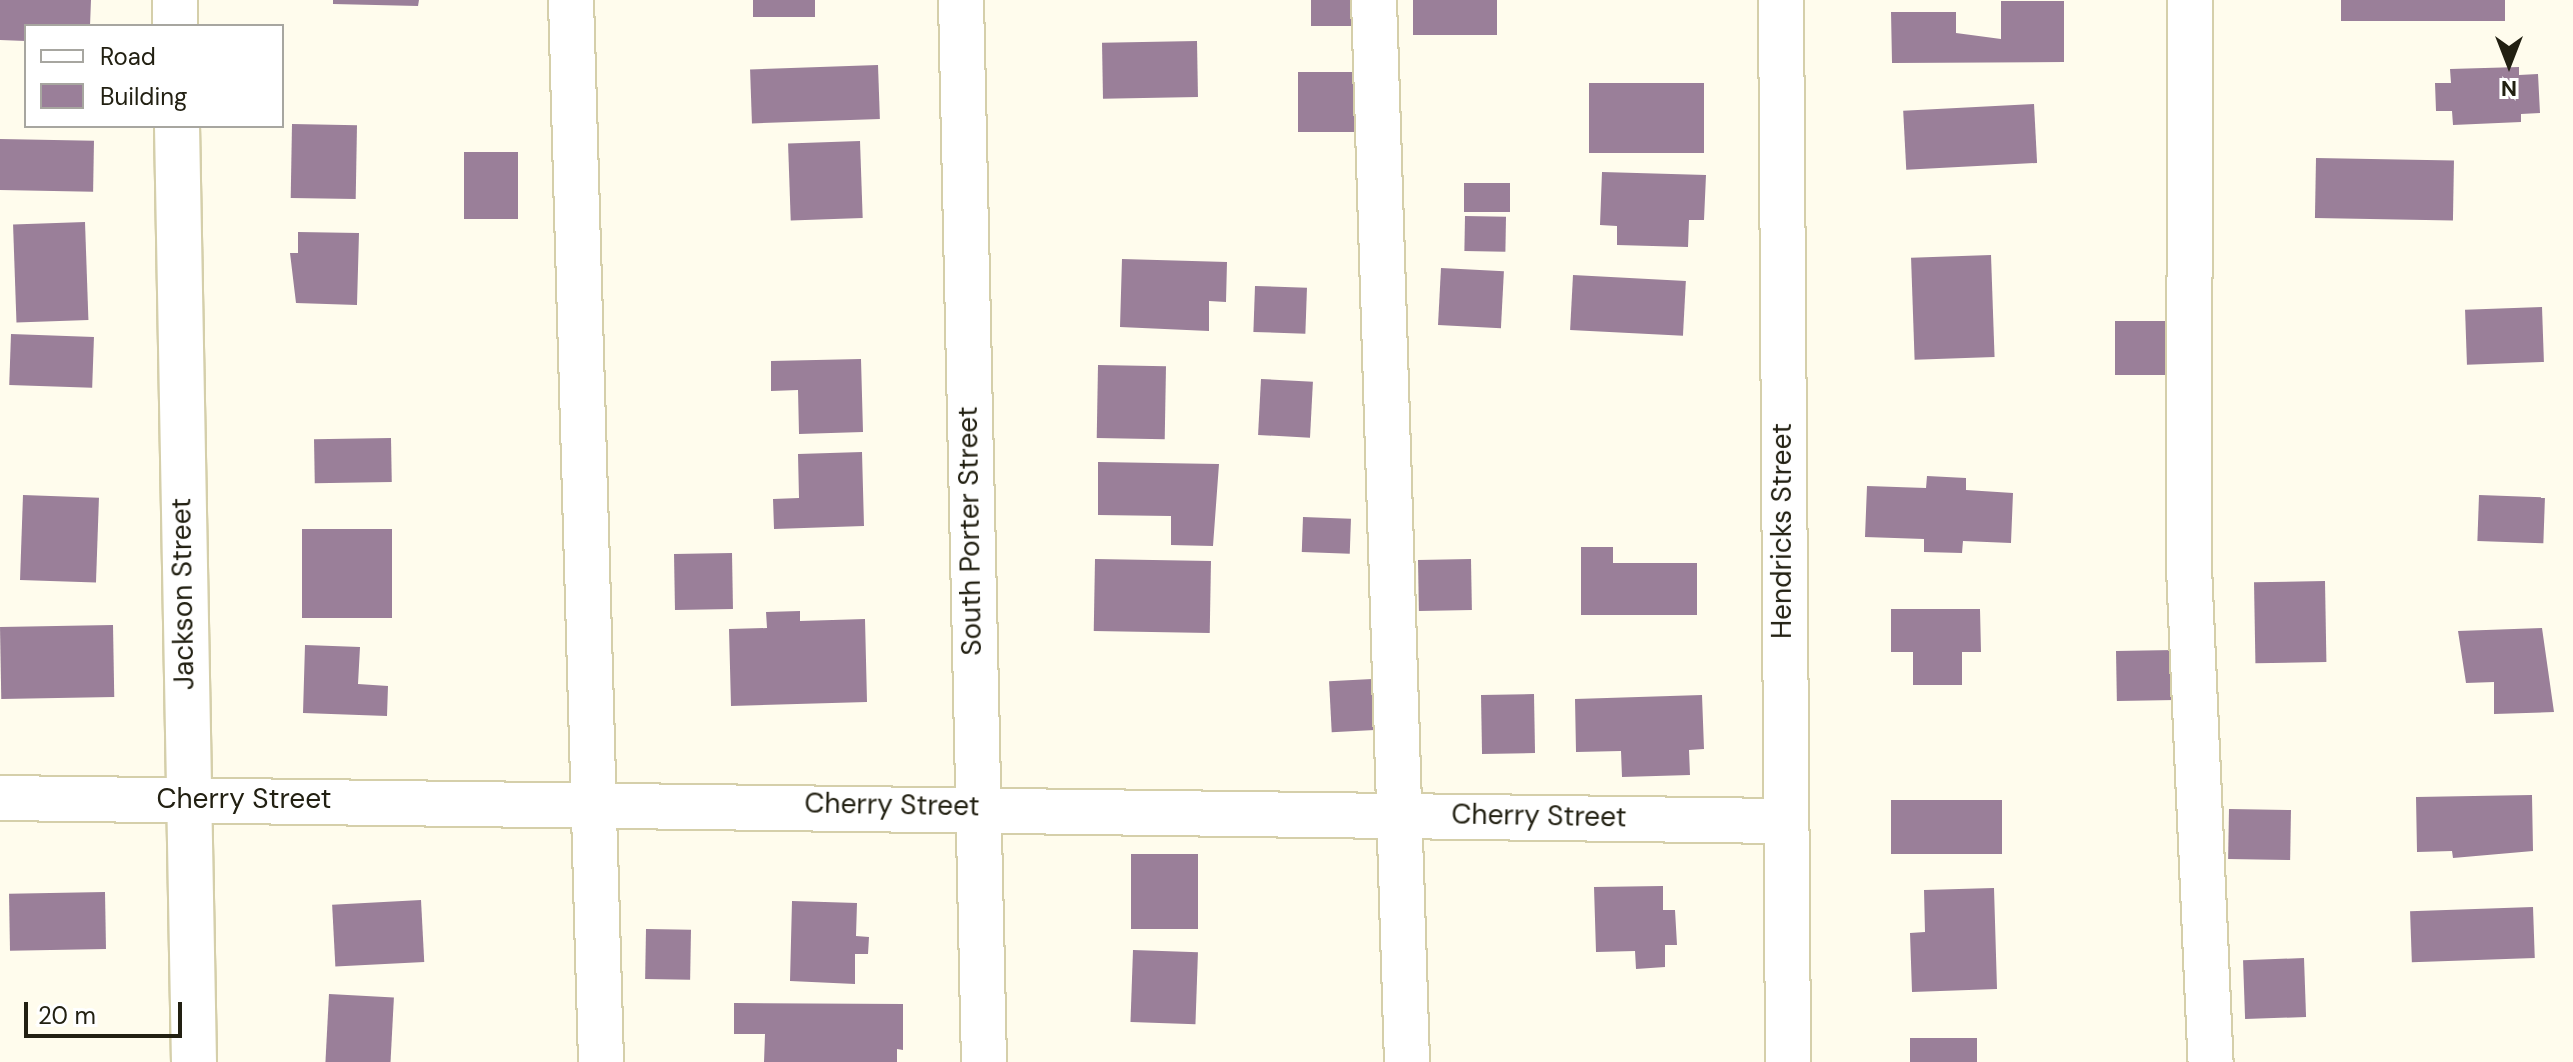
<!DOCTYPE html>
<style>
body{margin:0}
#map{position:relative;width:2573px;height:1062px;overflow:hidden;background:#fffced;font-family:"DM Sans",sans-serif}
div>[style]{position:absolute}
[style*='--x']{left:calc(var(--x)*1px);top:calc(var(--y)*1px);width:calc(var(--w)*1px);rotate:calc(var(--a)*1deg)}
.building>*{inset:0;background:#9a7f99;transform-origin:0 0}
.roads{filter:drop-shadow(2px 0 #d5cfaa) drop-shadow(-2px 0 #d5cfaa) drop-shadow(0 2px #d5cfaa) drop-shadow(0 -2px #d5cfaa)}
.minor>*{height:44px;margin:-22px;padding:0 22px;transform-origin:22px;border-radius:22px;background:#fff}
span{translate:-50% -50%;white-space:nowrap;text-align:center;line-height:1.15;-webkit-text-stroke:6px #fff;paint-order:stroke}
.street-label{font-size:28px;color:#222012}
.legend{position:absolute;left:24px;top:24px;width:260px;height:104px;box-sizing:border-box;background:#fff;border:2px solid #a7a6a0;margin:0;padding:10px 14px;list-style:none;font-size:24px;color:#222012}
.legend li{display:flex;align-items:center;gap:16px;height:40px}
.legend b{width:40px;border:2px solid #a7a6a0}
.north{position:absolute;left:2469px;top:24px;width:80px;height:80px;-webkit-text-stroke:6px #fff;paint-order:stroke;rotate:180deg;font-size:22px;font-weight:700;line-height:32px;text-align:center;color:#222012}
.north::after{content:'';display:block;margin:auto;width:28px;height:36px;background:#222012;clip-path:polygon(50% 0,100% 100%,50% 72%,0 100%)}
.scale{position:absolute;left:24px;top:1002px;width:158px;height:36px;box-sizing:border-box;border:4px solid #222012;border-top:0;padding-left:10px;font-size:24px;line-height:28px;white-space:nowrap;color:#222012;-webkit-text-stroke:6px #fff;paint-order:stroke}
</style>
<div id="map">
<div class="building">
<i style="clip-path:polygon(0 0,91px 0,90px 26px,26px 26px,26px 41px,0 40px)"></i>
<i style="clip-path:polygon(333px 0,419px 0,418px 6px,333px 4px)"></i>
<i style="left:753px;top:0;width:62px;height:17px"></i>
<i style="left:1311px;top:0;width:49px;height:26px"></i>
<i style="left:1413px;top:0;width:84px;height:35px"></i>
<i style="left:2341px;top:0;width:164px;height:21px"></i>
<i style="clip-path:polygon(2001px 1px,2064px 1px,2064px 62px,1892px 63px,1891px 12px,1956px 12px,1956px 33px,2001px 39px)"></i>
<i style="left:1197px;top:41px;width:56px;height:95px;rotate:89deg"></i>
<i style="left:878px;top:65px;width:54px;height:128px;rotate:88deg"></i>
<i style="clip-path:polygon(2519px 67px,2519px 75px,2538px 74px,2540px 113px,2521px 114px,2521px 122px,2453px 125px,2452px 111px,2436px 111px,2435px 83px,2451px 83px,2450px 69px)"></i>
<i style="left:1355px;top:72px;width:60px;height:57px;rotate:90deg"></i>
<i style="left:1589px;top:83px;width:115px;height:70px"></i>
<i style="left:2034px;top:104px;width:59px;height:131px;rotate:87deg"></i>
<i style="left:292px;top:124px;width:65px;height:74px;rotate:1deg"></i>
<i style="left:0;top:139px;width:94px;height:51px;rotate:1deg"></i>
<i style="left:860px;top:141px;width:77px;height:72px;rotate:88deg"></i>
<i style="left:518px;top:152px;width:67px;height:54px;rotate:90deg"></i>
<i style="left:2316px;top:158px;width:138px;height:60px;rotate:1deg"></i>
<i style="clip-path:polygon(1602px 172px,1706px 175px,1704px 220px,1689px 220px,1688px 247px,1617px 245px,1617px 226px,1600px 225px)"></i>
<i style="left:1464px;top:183px;width:46px;height:29px"></i>
<i style="left:1465px;top:216px;width:41px;height:35px;rotate:1deg"></i>
<i style="left:85px;top:222px;width:98px;height:72px;rotate:88deg"></i>
<i style="clip-path:polygon(298px 232px,359px 233px,357px 305px,296px 303px,290px 253px,298px 253px)"></i>
<i style="left:1991px;top:255px;width:102px;height:80px;rotate:88deg"></i>
<i style="clip-path:polygon(1122px 259px,1227px 262px,1226px 302px,1209px 301px,1209px 331px,1120px 327px)"></i>
<i style="left:1441px;top:268px;width:63px;height:57px;rotate:3deg"></i>
<i style="left:1573px;top:275px;width:113px;height:55px;rotate:3deg"></i>
<i style="left:1255px;top:286px;width:52px;height:46px;rotate:2deg"></i>
<i style="left:2542px;top:307px;width:55px;height:77px;rotate:88deg"></i>
<i style="left:2115px;top:321px;width:54px;height:54px"></i>
<i style="left:11px;top:334px;width:83px;height:51px;rotate:2deg"></i>
<i style="clip-path:polygon(861px 359px,863px 432px,799px 434px,798px 390px,771px 391px,771px 361px)"></i>
<i style="left:1098px;top:365px;width:68px;height:73px;rotate:1deg"></i>
<i style="left:1261px;top:379px;width:52px;height:56px;rotate:3deg"></i>
<i style="left:391px;top:438px;width:44px;height:77px;rotate:89deg"></i>
<i style="clip-path:polygon(862px 452px,864px 526px,774px 529px,773px 499px,799px 498px,798px 454px)"></i>
<i style="clip-path:polygon(1098px 462px,1219px 464px,1213px 546px,1171px 545px,1171px 516px,1098px 515px)"></i>
<i style="clip-path:polygon(1927px 476px,1966px 478px,1966px 490px,2013px 493px,2011px 543px,1963px 541px,1962px 553px,1924px 552px,1924px 539px,1865px 537px,1867px 486px,1926px 488px)"></i>
<i style="left:23px;top:495px;width:76px;height:85px;rotate:2deg"></i>
<i style="left:2479px;top:495px;width:66px;height:46px;rotate:2deg"></i>
<i style="left:1303px;top:517px;width:48px;height:35px;rotate:2deg"></i>
<i style="left:302px;top:529px;width:90px;height:89px"></i>
<i style="clip-path:polygon(1581px 547px,1613px 547px,1613px 563px,1697px 563px,1697px 615px,1581px 615px)"></i>
<i style="left:732px;top:553px;width:56px;height:58px;rotate:89deg"></i>
<i style="left:1095px;top:559px;width:116px;height:72px;rotate:1deg"></i>
<i style="left:1471px;top:559px;width:51px;height:53px;rotate:89deg"></i>
<i style="left:2325px;top:581px;width:81px;height:71px;rotate:89deg"></i>
<i style="clip-path:polygon(1891px 609px,1980px 609px,1981px 652px,1962px 652px,1962px 685px,1913px 685px,1913px 652px,1891px 652px)"></i>
<i style="clip-path:polygon(800px 611px,800px 621px,865px 619px,867px 702px,731px 706px,729px 629px,767px 628px,766px 612px)"></i>
<i style="left:113px;top:625px;width:72px;height:113px;rotate:89deg"></i>
<i style="clip-path:polygon(2542px 628px,2554px 712px,2494px 714px,2494px 682px,2466px 683px,2458px 631px)"></i>
<i style="clip-path:polygon(305px 645px,360px 647px,358px 684px,388px 686px,387px 716px,303px 713px)"></i>
<i style="left:2174px;top:650px;width:50px;height:58px;rotate:89deg"></i>
<i style="left:1372px;top:679px;width:51px;height:43px;rotate:87deg"></i>
<i style="left:1534px;top:694px;width:59px;height:53px;rotate:89deg"></i>
<i style="clip-path:polygon(1702px 695px,1704px 749px,1689px 750px,1690px 775px,1622px 777px,1621px 751px,1576px 752px,1575px 699px)"></i>
<i style="clip-path:polygon(2532px 795px,2533px 851px,2453px 858px,2452px 851px,2417px 852px,2416px 797px)"></i>
<i style="left:1891px;top:800px;width:111px;height:54px"></i>
<i style="left:2229px;top:809px;width:62px;height:50px;rotate:1deg"></i>
<i style="left:1131px;top:854px;width:67px;height:75px"></i>
<i style="clip-path:polygon(1663px 886px,1663px 910px,1675px 910px,1677px 945px,1665px 945px,1665px 967px,1636px 969px,1635px 951px,1596px 952px,1594px 887px)"></i>
<i style="clip-path:polygon(1994px 888px,1997px 989px,1912px 992px,1910px 933px,1925px 932px,1924px 890px)"></i>
<i style="left:105px;top:892px;width:57px;height:96px;rotate:89deg"></i>
<i style="left:421px;top:900px;width:62px;height:89px;rotate:87deg"></i>
<i style="clip-path:polygon(792px 901px,857px 903px,856px 936px,869px 937px,868px 954px,855px 954px,855px 984px,790px 981px)"></i>
<i style="left:2533px;top:907px;width:51px;height:123px;rotate:88deg"></i>
<i style="left:646px;top:929px;width:45px;height:50px;rotate:1deg"></i>
<i style="left:1133px;top:950px;width:65px;height:72px;rotate:2deg"></i>
<i style="left:2304px;top:958px;width:59px;height:61px;rotate:88deg"></i>
<i style="left:329px;top:994px;width:65px;height:68px;rotate:3deg"></i>
<i style="clip-path:polygon(734px 1003px,903px 1004px,903px 1050px,897px 1049px,897px 1062px,764px 1062px,765px 1034px,734px 1034px)"></i>
<i style="left:1977px;top:1038px;width:24px;height:67px;rotate:90deg"></i>
</div>
<div class="roads">
<div class="minor">
<i style="--x:175;--y:0;--w:26;--a:90"></i>
<i style="--x:571;--y:0;--w:1062;--a:88.38"></i>
<i style="--x:961;--y:0;--w:1062;--a:88.76"></i>
<i style="--x:1374;--y:0;--w:1063;--a:88.22"></i>
<i style="--x:1781;--y:0;--w:1062;--a:89.62"></i>
<i style="--x:2190;--y:0;--w:568;--a:90.1"></i>
<i style="--x:2189;--y:568;--w:494;--a:87.5"></i>
<i style="--x:177;--y:126;--w:936;--a:88.96"></i>
<i style="--x:0;--y:798;--w:1783;--a:0.74"></i>
</div>
</div>
<div class="street-label">
<span style="left:970px;top:531px;rotate:-91deg">South Porter Street</span>
<span style="left:1782px;top:531px;rotate:-90deg">Hendricks Street</span>
<span style="left:183px;top:594px;rotate:-91deg">Jackson Street</span>
<span style="left:244px;top:799px">Cherry Street</span>
<span style="left:892px;top:805px;rotate:1deg">Cherry Street</span>
<span style="left:1539px;top:816px;rotate:1deg">Cherry Street</span>
</div>
<ul class="legend">
<li><b style="height:10px;background:#fff"></b>Road</li>
<li><b style="height:22px;background:#9a7f99"></b>Building</li>
</ul>
<div class="north">N</div>
<div class="scale">20 m</div>
</div>
